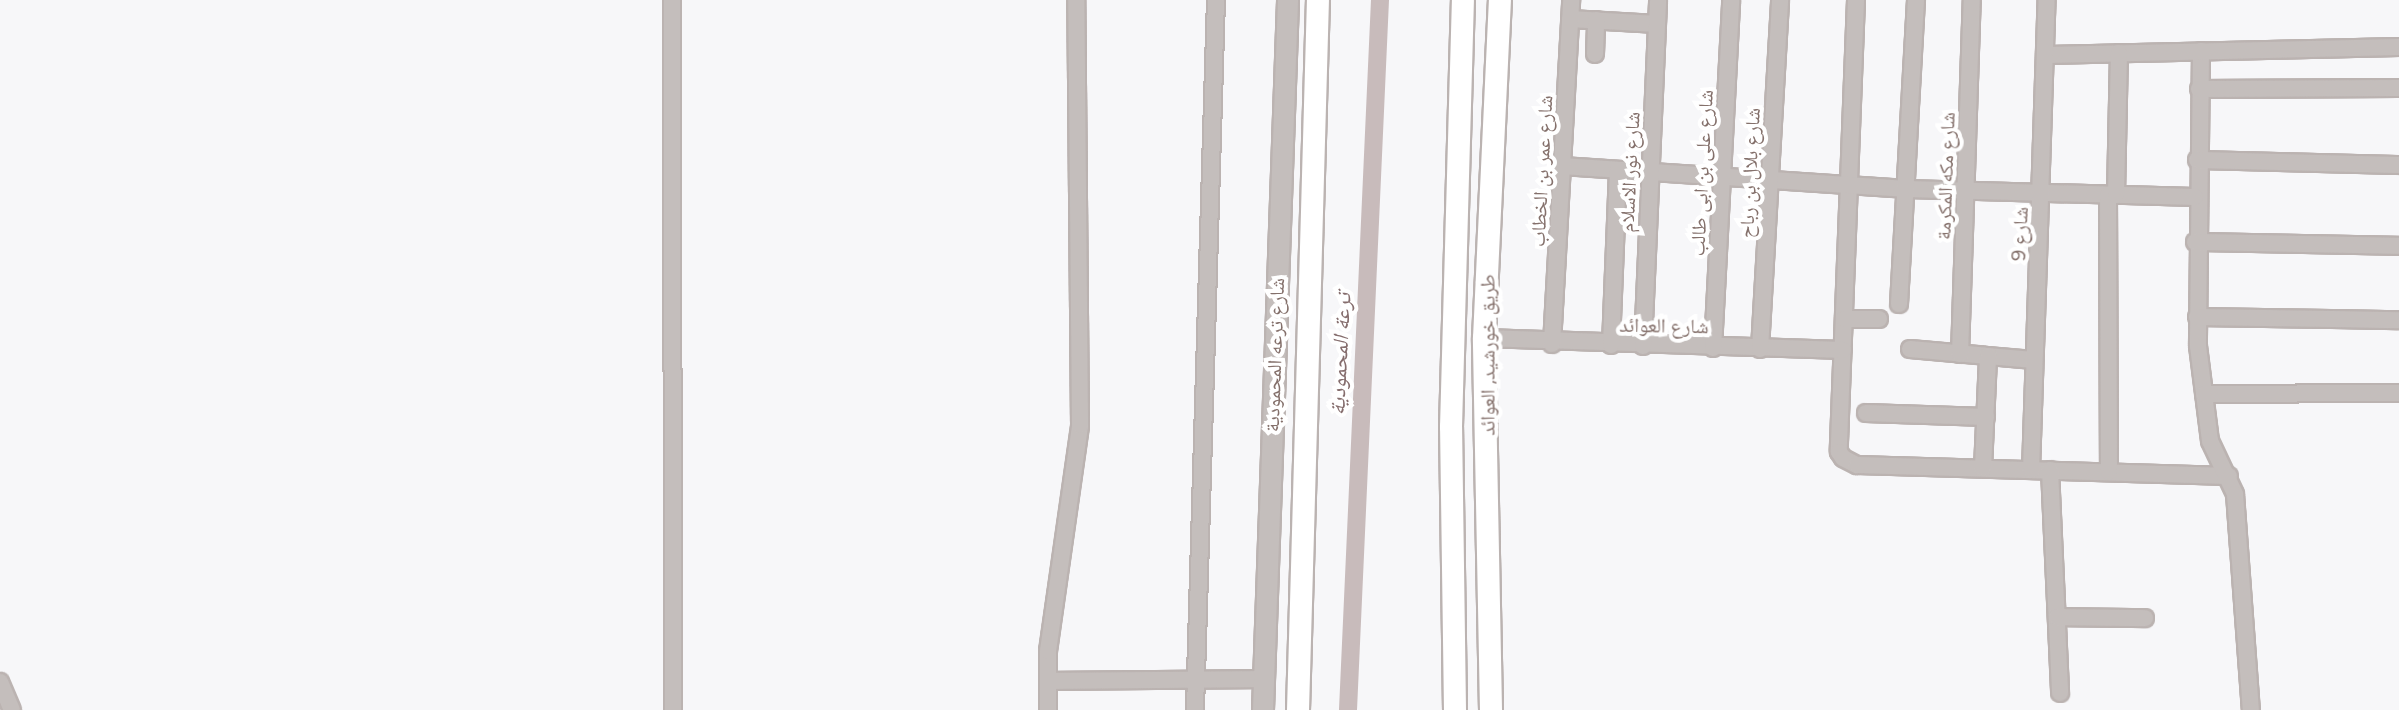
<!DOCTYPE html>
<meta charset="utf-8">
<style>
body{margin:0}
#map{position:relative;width:2399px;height:710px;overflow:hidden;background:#f7f7f9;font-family:Figtree,"Noto Naskh Arabic",sans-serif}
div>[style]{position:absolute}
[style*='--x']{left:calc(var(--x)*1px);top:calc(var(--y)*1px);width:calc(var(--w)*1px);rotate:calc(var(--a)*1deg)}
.canal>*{height:18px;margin:-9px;padding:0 9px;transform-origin:9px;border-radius:9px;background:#c8bbbb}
.roads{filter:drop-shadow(2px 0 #bbb3b1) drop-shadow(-2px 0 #bbb3b1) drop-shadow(0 2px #bbb3b1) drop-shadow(0 -2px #bbb3b1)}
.minor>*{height:16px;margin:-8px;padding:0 8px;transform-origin:8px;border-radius:8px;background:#c4bebc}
.tertiary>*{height:20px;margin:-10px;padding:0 10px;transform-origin:10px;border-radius:10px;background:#c4bebc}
.secondary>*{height:22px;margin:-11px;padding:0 11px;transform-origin:11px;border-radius:11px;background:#fff}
span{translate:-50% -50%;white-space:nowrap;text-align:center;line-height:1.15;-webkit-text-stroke:8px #fff;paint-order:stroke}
.street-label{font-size:20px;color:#84706b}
.water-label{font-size:22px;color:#856d6d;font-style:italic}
</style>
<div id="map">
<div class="canal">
<i style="--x:1348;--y:710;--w:711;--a:-87.42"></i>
</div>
<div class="roads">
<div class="minor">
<i style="--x:672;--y:0;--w:710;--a:89.92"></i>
<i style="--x:1856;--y:0;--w:452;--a:92.2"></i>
<i style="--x:1839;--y:452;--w:7;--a:56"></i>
<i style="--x:1843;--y:458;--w:16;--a:27"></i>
<i style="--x:1857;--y:465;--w:372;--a:1.7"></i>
<i style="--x:1570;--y:19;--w:87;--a:3.3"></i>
<i style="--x:2201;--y:51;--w:295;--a:90.6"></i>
<i style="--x:2198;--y:346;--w:96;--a:82.8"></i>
<i style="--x:2210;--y:441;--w:59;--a:64.7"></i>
<i style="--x:2235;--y:494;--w:217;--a:85.8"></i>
<i style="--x:1595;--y:54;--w:34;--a:-88"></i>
<i style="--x:2047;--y:55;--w:352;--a:-1.3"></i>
<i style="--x:2199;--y:89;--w:200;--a:-0.3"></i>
<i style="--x:2197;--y:160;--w:202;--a:1.4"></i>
<i style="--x:1562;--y:166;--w:346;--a:3.8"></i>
<i style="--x:1907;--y:189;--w:288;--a:1.6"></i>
<i style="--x:2108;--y:195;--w:277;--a:89.8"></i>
<i style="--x:2116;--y:195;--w:142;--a:-88.8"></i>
<i style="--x:2195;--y:242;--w:204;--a:1.1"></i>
<i style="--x:1899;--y:304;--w:304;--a:-86.8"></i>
<i style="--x:2197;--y:317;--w:202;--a:0.9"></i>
<i style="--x:1844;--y:319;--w:35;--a:0"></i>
<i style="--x:1484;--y:338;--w:359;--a:1.9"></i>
<i style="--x:1552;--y:344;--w:345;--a:-86.8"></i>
<i style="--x:1611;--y:345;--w:175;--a:-87.7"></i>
<i style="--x:1643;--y:346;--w:346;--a:-87.5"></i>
<i style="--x:1713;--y:348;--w:348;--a:-87"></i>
<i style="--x:1760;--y:349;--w:350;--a:-86.7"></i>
<i style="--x:1910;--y:349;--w:124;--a:5.1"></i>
<i style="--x:1960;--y:354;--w:354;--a:-88.1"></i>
<i style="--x:2204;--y:394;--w:195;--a:-0.3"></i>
<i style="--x:1866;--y:413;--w:120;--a:1.9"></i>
<i style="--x:1983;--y:468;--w:112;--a:-87.4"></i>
<i style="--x:2031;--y:470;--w:470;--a:-88.1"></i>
<i style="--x:2050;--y:470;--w:223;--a:87.4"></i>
<i style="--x:2057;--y:617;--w:88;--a:0.7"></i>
<i style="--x:1049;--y:681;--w:214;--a:-0.5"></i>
<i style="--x:0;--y:682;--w:30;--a:67"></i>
<i style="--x:1048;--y:710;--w:59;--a:-90"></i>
<i style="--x:1048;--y:651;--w:228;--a:-81.9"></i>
<i style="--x:1080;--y:425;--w:425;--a:-90.5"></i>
<i style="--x:1195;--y:710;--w:710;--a:-88.31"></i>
</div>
<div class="tertiary">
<i style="--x:1263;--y:710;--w:710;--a:-87.98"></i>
</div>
<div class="secondary">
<i style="--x:1298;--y:710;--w:710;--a:-88.39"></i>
<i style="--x:1455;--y:710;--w:283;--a:-90.8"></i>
<i style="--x:1451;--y:427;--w:427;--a:-88.4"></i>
<i style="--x:1491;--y:710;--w:372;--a:-91.1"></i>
<i style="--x:1484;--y:338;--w:338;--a:-87.3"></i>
</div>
</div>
<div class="street-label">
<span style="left:1542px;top:171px;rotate:-87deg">شارع عمر بن الخطاب</span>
<span style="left:1630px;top:172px;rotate:-87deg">شارع نور الاسلام</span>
<span style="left:1702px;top:173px;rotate:-87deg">شارع على بن ابى طالب</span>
<span style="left:1750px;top:173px;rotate:-87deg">شارع بلال بن رباح</span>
<span style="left:1946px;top:176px;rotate:-88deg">شارع مكه المكرمة</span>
<span style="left:2020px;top:234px;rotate:-87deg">شارع 9</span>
<span style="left:1664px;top:326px;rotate:1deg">شارع العوائد</span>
<span style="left:1275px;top:355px;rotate:-88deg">شارع ترعه المحمودية</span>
<span style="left:1488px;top:355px;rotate:-90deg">طريق خورشيد, العوائد</span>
</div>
<div class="water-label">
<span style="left:1340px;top:354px;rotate:-87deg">ترعة المحمودية</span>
</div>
</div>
